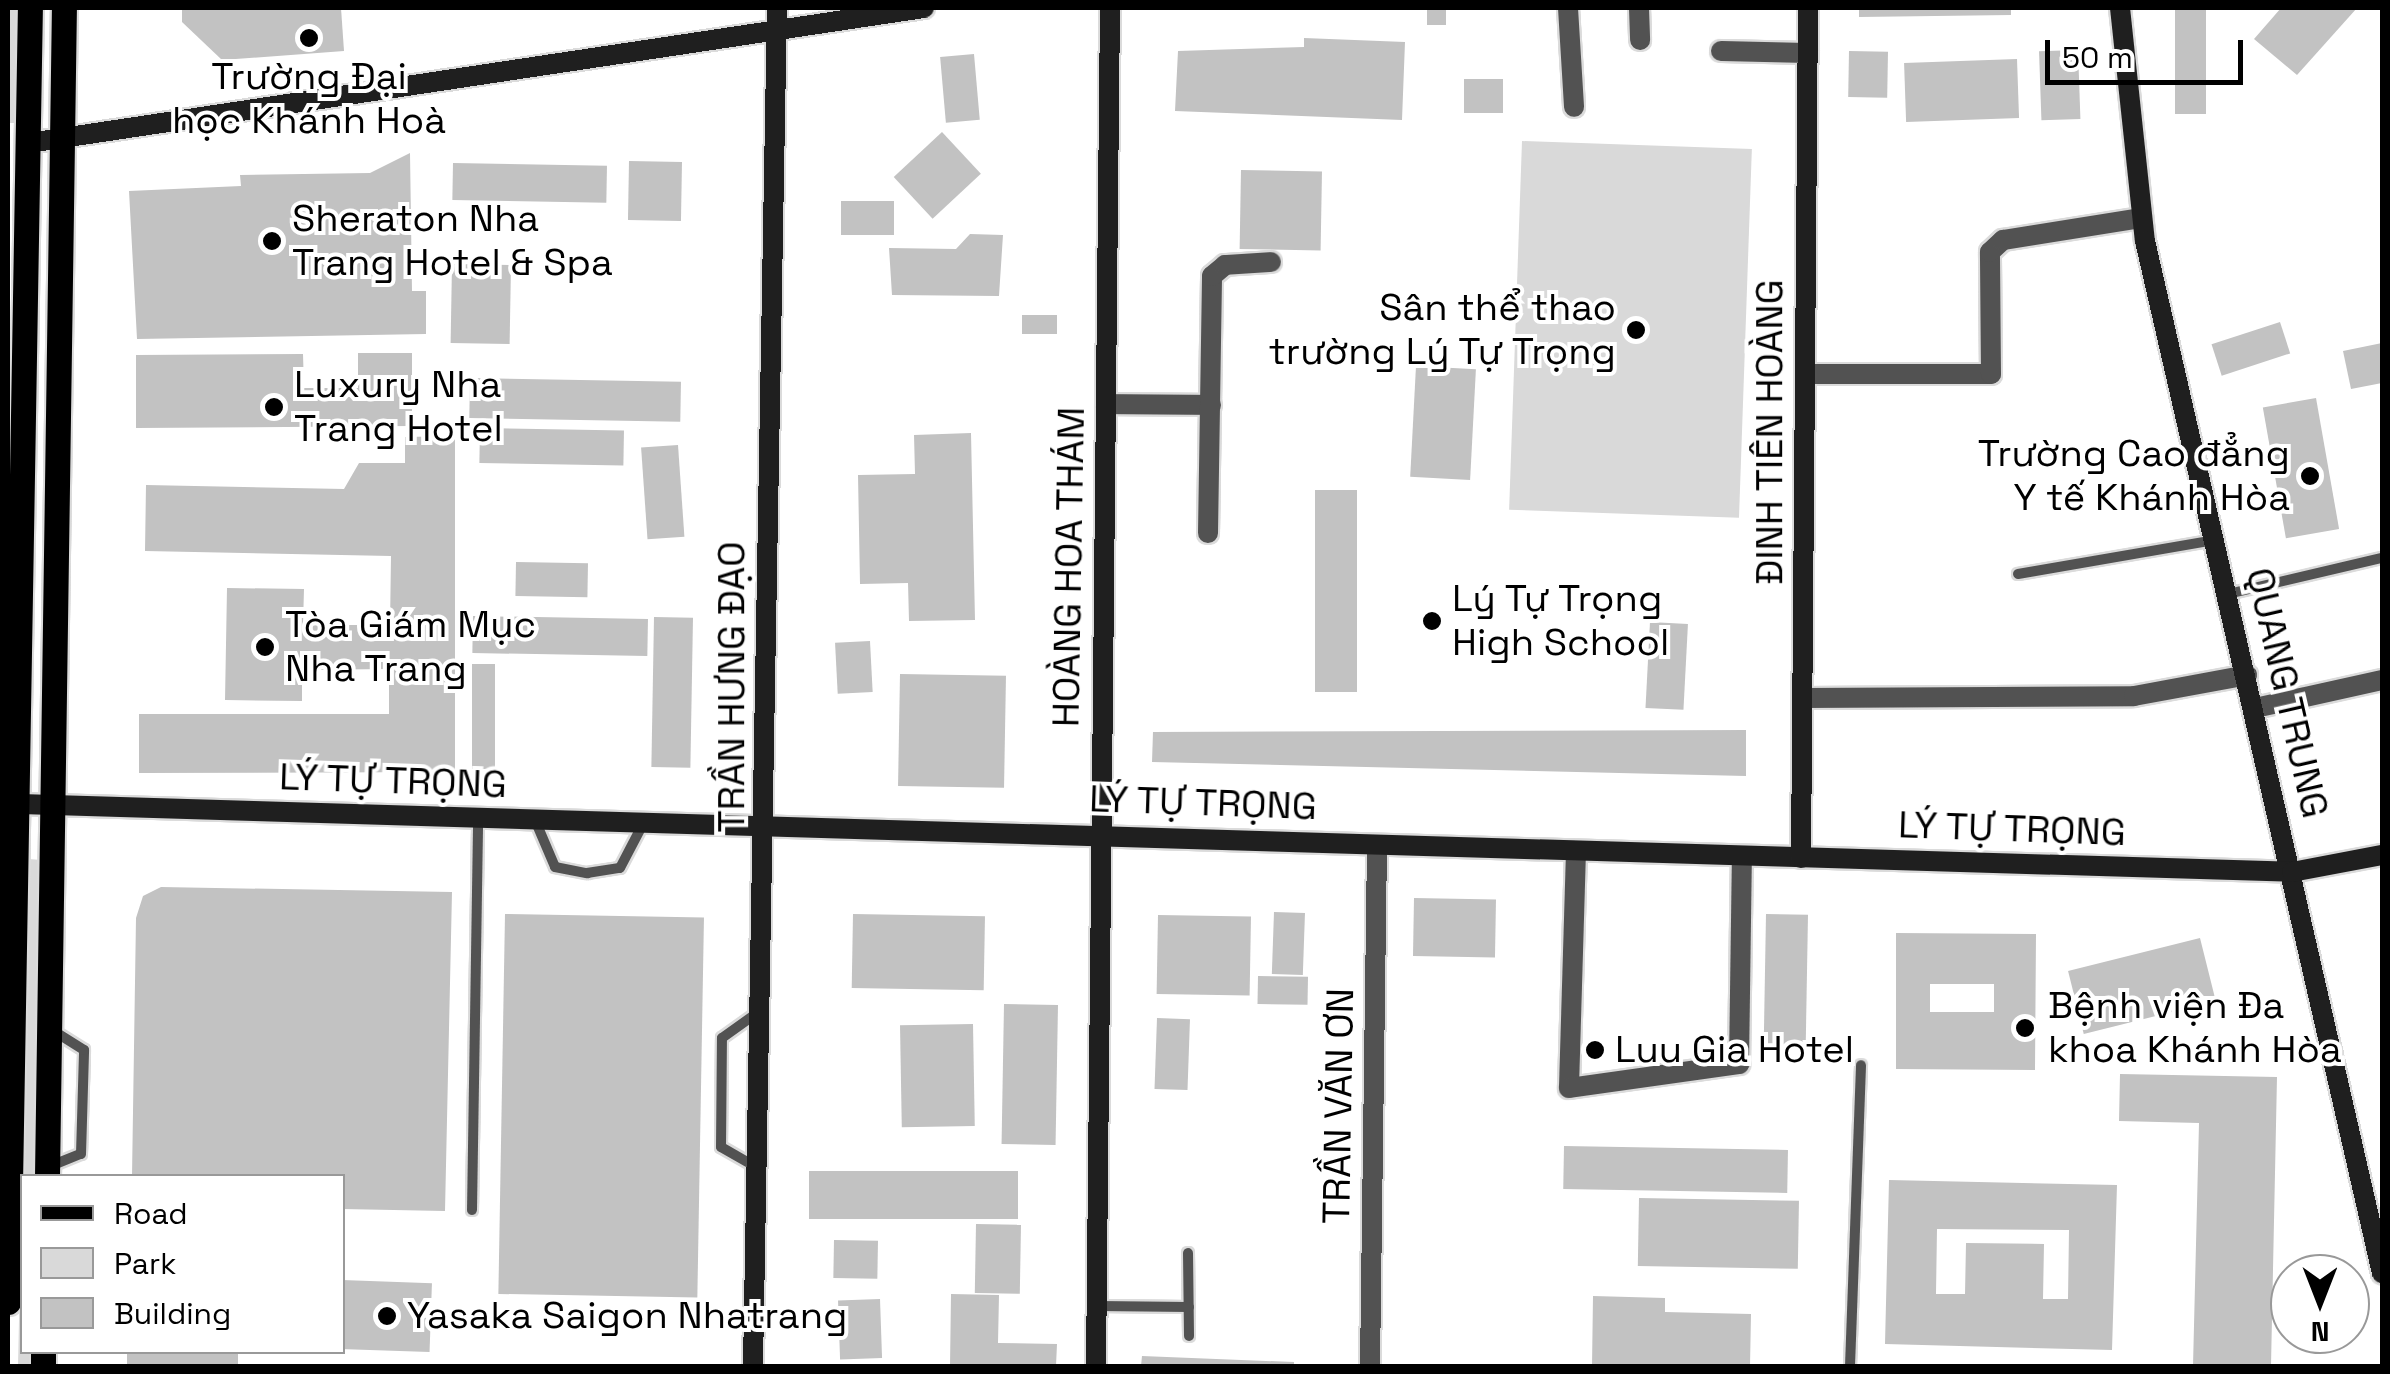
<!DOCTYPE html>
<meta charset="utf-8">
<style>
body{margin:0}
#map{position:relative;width:2390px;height:1374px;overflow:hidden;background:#fff;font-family:"Space Grotesk",sans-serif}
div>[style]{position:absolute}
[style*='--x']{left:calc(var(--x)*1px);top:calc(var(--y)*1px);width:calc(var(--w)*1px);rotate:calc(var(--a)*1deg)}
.green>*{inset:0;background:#d9d9d9;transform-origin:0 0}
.building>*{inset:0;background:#c2c2c2;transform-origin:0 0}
.roads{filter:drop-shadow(2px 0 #dbdbdb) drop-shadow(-2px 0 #dbdbdb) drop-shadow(0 2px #dbdbdb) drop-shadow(0 -2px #dbdbdb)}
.lane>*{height:10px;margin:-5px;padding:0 5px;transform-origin:5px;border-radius:5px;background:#525252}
.street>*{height:20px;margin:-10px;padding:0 10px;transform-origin:10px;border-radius:10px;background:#525252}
.secondary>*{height:20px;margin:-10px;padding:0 10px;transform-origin:10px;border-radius:10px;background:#1f1f1f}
.primary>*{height:25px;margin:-12.5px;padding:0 12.5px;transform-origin:12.5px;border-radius:12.5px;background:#000}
.dots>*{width:28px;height:28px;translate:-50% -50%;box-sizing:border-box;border:5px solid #fff;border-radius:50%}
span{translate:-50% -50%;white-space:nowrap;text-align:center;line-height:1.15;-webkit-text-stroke:8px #fff;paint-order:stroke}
.poi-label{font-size:38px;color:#000}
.left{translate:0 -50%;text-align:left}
.right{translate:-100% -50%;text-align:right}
.street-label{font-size:38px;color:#000}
.frame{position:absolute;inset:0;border:10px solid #000;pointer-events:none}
.legend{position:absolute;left:20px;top:1174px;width:325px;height:180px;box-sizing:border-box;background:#fff;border:2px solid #999;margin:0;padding:12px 18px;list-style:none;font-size:30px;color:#000}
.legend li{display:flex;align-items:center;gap:20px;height:50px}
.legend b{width:50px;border:2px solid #999}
.north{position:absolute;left:2270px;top:1254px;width:100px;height:100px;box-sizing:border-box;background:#fff;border:2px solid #999;border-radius:50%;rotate:180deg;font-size:28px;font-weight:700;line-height:40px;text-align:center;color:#000}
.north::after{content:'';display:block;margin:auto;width:35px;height:45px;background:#000;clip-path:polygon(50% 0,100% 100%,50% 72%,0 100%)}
.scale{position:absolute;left:2045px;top:40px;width:198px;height:45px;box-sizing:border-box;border:5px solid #000;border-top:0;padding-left:12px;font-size:30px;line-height:35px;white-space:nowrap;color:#000;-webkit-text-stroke:8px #fff;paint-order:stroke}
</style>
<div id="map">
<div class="green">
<i style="left:8px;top:8px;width:14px;height:115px"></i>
<i style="left:1522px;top:141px;width:230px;height:369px;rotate:2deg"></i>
<i style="clip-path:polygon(29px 859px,41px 860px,35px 1176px,22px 1176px,22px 1352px,32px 1352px,31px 1366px,18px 1366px)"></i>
</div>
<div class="building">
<i style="clip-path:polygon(182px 8px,341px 8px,344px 51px,222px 60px,182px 22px)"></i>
<i style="left:1427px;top:8px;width:19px;height:17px"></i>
<i style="clip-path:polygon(1859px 8px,2011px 8px,2011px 15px,1859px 17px)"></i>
<i style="left:2175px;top:8px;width:31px;height:106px"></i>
<i style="clip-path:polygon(2281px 8px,2357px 8px,2297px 75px,2254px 39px)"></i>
<i style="clip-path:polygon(1304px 38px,1405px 42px,1402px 120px,1175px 111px,1178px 51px,1304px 47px)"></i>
<i style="left:2078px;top:50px;width:69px;height:39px;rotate:88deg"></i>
<i style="left:1849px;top:51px;width:39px;height:46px;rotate:1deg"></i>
<i style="left:974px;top:54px;width:66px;height:34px;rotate:85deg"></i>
<i style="left:2017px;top:59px;width:59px;height:113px;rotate:88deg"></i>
<i style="left:1464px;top:79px;width:39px;height:34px"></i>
<i style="left:942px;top:132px;width:57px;height:66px;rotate:47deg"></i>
<i style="clip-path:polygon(410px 153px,412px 291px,426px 291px,426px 334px,137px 339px,129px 191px,241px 186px,240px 175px,370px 173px)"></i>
<i style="left:629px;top:161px;width:53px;height:59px;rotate:1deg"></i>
<i style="left:453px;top:163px;width:154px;height:37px;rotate:1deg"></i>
<i style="left:1241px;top:170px;width:81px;height:79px;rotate:1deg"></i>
<i style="left:841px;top:201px;width:53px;height:34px"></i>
<i style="clip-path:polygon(970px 234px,1003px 235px,999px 296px,892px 295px,889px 248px,956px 249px)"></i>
<i style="left:452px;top:264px;width:59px;height:79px;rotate:1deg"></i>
<i style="left:1057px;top:315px;width:19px;height:35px;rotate:90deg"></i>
<i style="left:2280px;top:322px;width:33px;height:72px;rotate:72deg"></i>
<i style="clip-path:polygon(2382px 343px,2382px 383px,2351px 389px,2343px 351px)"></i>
<i style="clip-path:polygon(358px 353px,412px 353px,412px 426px,136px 428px,136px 355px,303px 354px,304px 388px,358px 388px)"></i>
<i style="left:1416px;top:366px;width:60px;height:111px;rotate:3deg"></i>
<i style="left:470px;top:378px;width:211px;height:40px;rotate:1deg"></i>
<i style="left:2316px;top:398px;width:133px;height:54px;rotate:80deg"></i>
<i style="left:480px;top:428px;width:144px;height:35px;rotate:1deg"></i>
<i style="clip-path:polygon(971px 433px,975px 620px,909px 621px,908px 583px,860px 584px,858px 475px,915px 474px,914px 435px)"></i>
<i style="clip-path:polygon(455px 436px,455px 772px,139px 773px,139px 714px,389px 714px,389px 669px,302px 670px,302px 701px,225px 700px,227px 588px,304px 589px,303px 625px,390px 625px,391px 556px,145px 551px,146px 485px,344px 489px,359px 463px,405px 463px,405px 437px)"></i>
<i style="left:678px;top:445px;width:92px;height:37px;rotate:86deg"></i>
<i style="left:1315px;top:490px;width:42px;height:202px"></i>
<i style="left:516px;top:562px;width:72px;height:34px;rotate:1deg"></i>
<i style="left:473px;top:616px;width:175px;height:37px;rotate:1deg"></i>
<i style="left:654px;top:617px;width:39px;height:150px;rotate:1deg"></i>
<i style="left:1650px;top:622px;width:38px;height:86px;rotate:3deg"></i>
<i style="left:870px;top:641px;width:51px;height:35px;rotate:87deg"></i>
<i style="left:472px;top:664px;width:23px;height:105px"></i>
<i style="left:900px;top:674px;width:106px;height:112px;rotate:1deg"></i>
<i style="clip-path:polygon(1746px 730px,1746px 776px,1152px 762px,1153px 732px)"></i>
<i style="clip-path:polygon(161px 887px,452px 892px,445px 1211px,342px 1209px,342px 1176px,132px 1176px,136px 918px,143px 896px)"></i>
<i style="left:1414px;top:898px;width:82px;height:58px;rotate:1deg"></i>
<i style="left:1274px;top:912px;width:31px;height:62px;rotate:2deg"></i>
<i style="left:505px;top:914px;width:199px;height:380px;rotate:1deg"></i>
<i style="left:853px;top:914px;width:132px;height:74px;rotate:1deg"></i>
<i style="left:1766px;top:914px;width:42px;height:130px;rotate:1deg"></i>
<i style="left:1158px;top:915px;width:93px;height:79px;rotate:1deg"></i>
<i style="clip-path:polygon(evenodd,1896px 933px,2036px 934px,2035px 1070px,1896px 1069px,1896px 933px,1930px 984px,1994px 984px,1994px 1012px,1930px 1012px,1930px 984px)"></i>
<i style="left:2200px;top:938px;width:65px;height:136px;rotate:76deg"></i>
<i style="left:1258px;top:976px;width:50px;height:28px;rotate:1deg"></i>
<i style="left:1004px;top:1004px;width:54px;height:140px;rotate:1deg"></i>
<i style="left:1157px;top:1018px;width:33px;height:71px;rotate:2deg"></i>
<i style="left:973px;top:1024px;width:102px;height:73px;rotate:89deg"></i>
<i style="clip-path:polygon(2120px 1074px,2277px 1077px,2271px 1366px,2193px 1366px,2199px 1123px,2119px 1121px)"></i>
<i style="left:1564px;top:1146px;width:224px;height:43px;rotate:1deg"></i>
<i style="left:1018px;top:1171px;width:48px;height:209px;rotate:90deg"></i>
<i style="clip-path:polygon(evenodd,1889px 1180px,2117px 1185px,2112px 1350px,1885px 1344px,1889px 1180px,1937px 1229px,2069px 1230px,2068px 1299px,2043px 1299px,2044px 1244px,1966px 1243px,1965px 1294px,1936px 1294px,1937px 1229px)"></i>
<i style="left:1639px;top:1198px;width:160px;height:68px;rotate:1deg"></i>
<i style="left:976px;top:1224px;width:45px;height:69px;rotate:1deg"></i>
<i style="left:834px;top:1240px;width:44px;height:38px;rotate:1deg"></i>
<i style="left:342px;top:1280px;width:90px;height:69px;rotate:2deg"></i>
<i style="clip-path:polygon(951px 1294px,999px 1295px,998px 1343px,1057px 1344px,1056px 1366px,950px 1366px)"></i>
<i style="clip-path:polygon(1593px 1296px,1665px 1298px,1665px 1312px,1751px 1314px,1750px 1366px,1592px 1366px)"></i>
<i style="left:880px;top:1299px;width:59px;height:42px;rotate:88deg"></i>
<i style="left:127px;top:1352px;width:111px;height:14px"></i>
<i style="clip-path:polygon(1142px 1356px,1294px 1362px,1294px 1366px,1141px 1366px)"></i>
</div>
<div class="roads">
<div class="lane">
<i style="--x:2018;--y:574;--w:199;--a:-9.8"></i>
<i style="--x:2228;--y:594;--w:158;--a:-13.2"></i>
<i style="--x:535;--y:820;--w:51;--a:66.9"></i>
<i style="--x:555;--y:867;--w:33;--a:11"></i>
<i style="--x:587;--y:873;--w:33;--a:-9"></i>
<i style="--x:620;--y:868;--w:52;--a:-62.4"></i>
<i style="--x:48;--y:1167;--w:35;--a:-22"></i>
<i style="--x:81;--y:1154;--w:104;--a:-88.3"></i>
<i style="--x:84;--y:1050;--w:39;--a:-148"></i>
<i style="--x:756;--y:1167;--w:40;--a:-150.3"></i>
<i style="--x:721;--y:1147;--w:109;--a:-89.5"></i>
<i style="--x:722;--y:1038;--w:43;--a:-35.5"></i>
<i style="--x:472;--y:1210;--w:391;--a:-89.1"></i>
<i style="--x:1188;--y:1253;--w:83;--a:89.3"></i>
<i style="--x:1098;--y:1306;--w:91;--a:0.6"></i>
<i style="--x:1850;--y:1366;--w:301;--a:-87.9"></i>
</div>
<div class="street">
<i style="--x:1568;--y:8;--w:99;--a:86.5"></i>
<i style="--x:1639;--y:8;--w:32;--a:88"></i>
<i style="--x:1721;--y:51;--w:87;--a:1.3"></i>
<i style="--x:1805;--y:374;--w:186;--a:0"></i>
<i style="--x:1991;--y:374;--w:122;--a:-90.5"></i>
<i style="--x:1990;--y:252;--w:18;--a:-43"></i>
<i style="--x:2003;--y:240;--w:140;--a:-9.1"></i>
<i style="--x:1106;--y:404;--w:105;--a:0.5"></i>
<i style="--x:1208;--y:533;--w:257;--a:-89.1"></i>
<i style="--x:1212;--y:276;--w:17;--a:-40"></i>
<i style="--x:1225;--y:265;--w:46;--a:-3.7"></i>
<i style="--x:1803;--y:698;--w:331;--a:-0.3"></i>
<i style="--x:2134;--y:696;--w:115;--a:-10.5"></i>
<i style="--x:2255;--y:708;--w:130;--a:-12.4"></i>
<i style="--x:1576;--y:851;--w:237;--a:91.7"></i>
<i style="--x:1569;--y:1088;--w:172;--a:-8"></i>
<i style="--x:1739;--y:1064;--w:207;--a:-89.2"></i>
<i style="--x:1370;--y:1366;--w:520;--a:-89.23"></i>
</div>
<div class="secondary">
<i style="--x:2120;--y:8;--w:234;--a:83.9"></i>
<i style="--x:2145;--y:241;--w:1059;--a:77.07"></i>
<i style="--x:29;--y:143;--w:905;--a:-8.58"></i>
<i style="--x:20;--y:804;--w:2273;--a:1.71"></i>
<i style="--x:2292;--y:872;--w:92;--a:-10.7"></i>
<i style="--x:1801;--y:858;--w:850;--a:-89.53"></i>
<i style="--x:753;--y:1366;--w:1358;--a:-88.99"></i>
<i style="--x:1096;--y:1366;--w:1358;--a:-89.41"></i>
</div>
<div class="primary">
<i style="--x:47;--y:1176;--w:1168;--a:-89.17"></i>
<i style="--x:8;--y:1302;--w:1294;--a:-89.03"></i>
<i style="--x:43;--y:1366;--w:14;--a:-90"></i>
</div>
</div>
<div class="dots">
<i style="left:309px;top:38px;background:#000"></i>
<i style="left:272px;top:241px;background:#000"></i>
<i style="left:1636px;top:330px;background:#000"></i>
<i style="left:274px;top:407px;background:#000"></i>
<i style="left:2310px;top:476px;background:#000"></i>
<i style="left:1432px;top:621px;background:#000"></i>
<i style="left:265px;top:647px;background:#000"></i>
<i style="left:2025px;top:1028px;background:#000"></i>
<i style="left:1595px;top:1050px;background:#000"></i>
<i style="left:387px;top:1316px;background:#000"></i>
</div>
<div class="poi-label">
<span style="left:309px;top:99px">Trường Đại<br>học Khánh Hoà</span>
<span class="left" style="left:292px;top:241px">Sheraton Nha<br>Trang Hotel &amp; Spa</span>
<span class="right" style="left:1616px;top:330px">Sân thể thao<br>trường Lý Tự Trọng</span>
<span class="left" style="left:294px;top:407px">Luxury Nha<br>Trang Hotel</span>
<span class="right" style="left:2290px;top:476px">Trường Cao đẳng<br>Y tế Khánh Hòa</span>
<span class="left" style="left:1452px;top:621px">Lý Tự Trọng<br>High School</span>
<span class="left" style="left:285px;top:647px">Tòa Giám Mục<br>Nha Trang</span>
<span class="left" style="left:2048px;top:1028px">Bệnh viện Đa<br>khoa Khánh Hòa</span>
<span class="left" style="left:1615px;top:1050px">Luu Gia Hotel</span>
<span class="left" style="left:407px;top:1316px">Yasaka Saigon Nhatrang</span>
</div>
<div class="street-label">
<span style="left:1770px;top:432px;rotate:-90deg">ĐINH TIÊN HOÀNG</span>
<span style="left:1069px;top:567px;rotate:-89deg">HOÀNG HOA THÁM</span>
<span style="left:732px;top:687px;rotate:-90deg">TRẦN HƯNG ĐẠO</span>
<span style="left:2287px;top:693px;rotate:77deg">QUANG TRUNG</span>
<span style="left:393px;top:781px;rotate:2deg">LÝ TỰ TRỌNG</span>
<span style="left:1203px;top:803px;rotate:2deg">LÝ TỰ TRỌNG</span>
<span style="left:2012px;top:829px;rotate:2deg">LÝ TỰ TRỌNG</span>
<span style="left:1339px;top:1106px;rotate:-89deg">TRẦN VĂN ƠN</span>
</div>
<div class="frame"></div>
<ul class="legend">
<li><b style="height:12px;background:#000"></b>Road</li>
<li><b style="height:28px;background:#d9d9d9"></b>Park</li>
<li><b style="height:28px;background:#c2c2c2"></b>Building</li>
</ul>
<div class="north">N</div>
<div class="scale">50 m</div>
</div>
